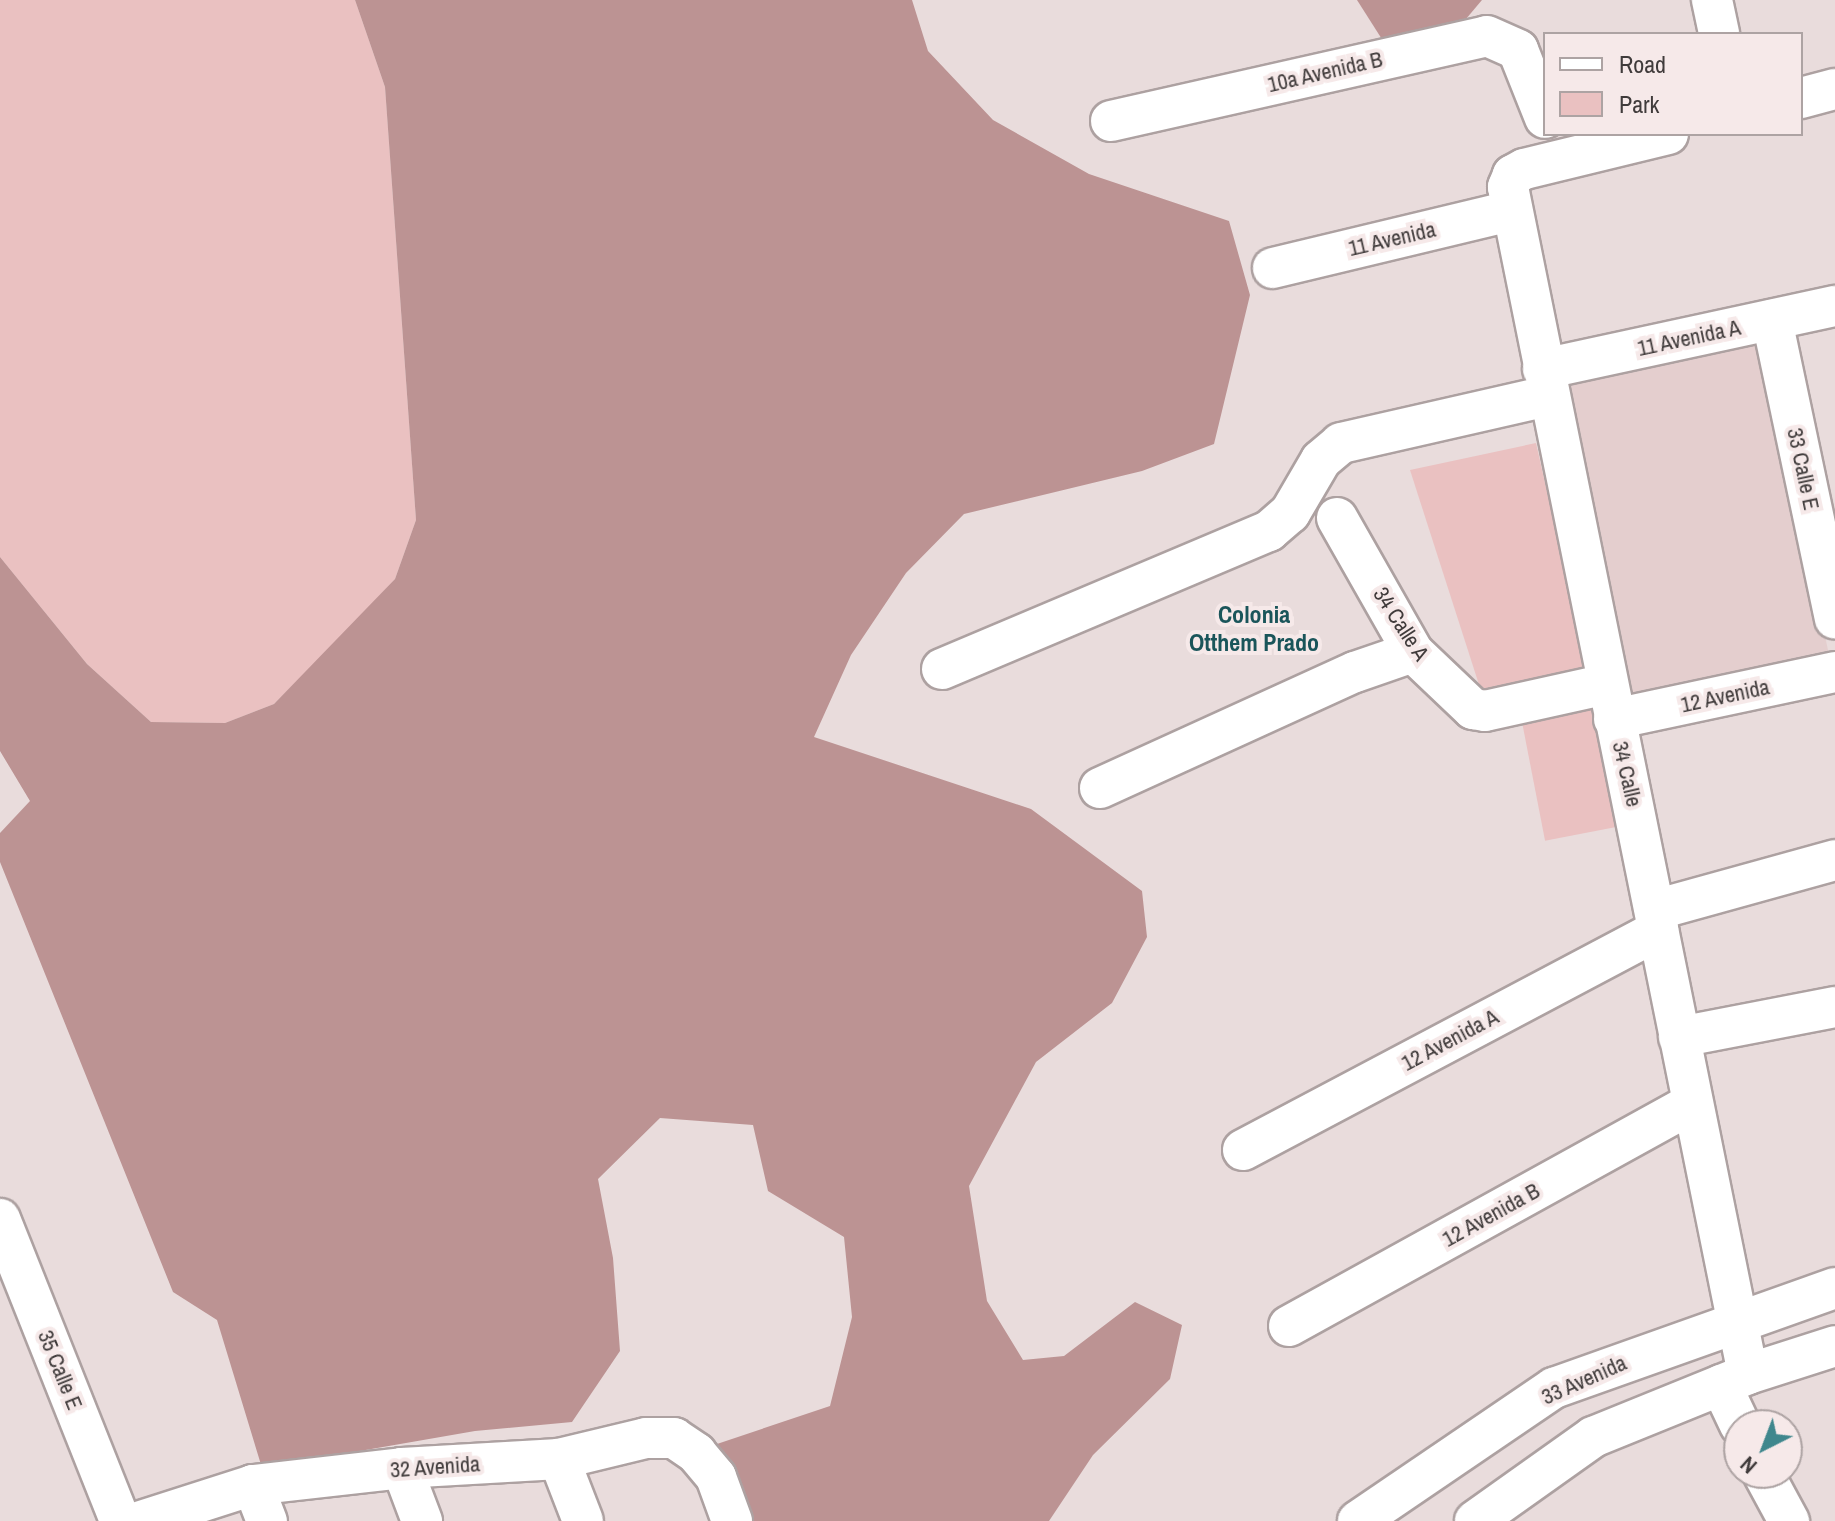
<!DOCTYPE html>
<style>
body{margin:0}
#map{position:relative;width:1835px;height:1521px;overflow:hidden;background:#e9dcdc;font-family:"Archivo Narrow",sans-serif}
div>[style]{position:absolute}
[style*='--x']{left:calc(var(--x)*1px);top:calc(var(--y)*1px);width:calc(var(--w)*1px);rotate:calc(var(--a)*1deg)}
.built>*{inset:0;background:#e4cece;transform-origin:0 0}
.green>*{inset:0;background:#eac1c1;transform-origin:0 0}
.forest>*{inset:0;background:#bc9393}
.roads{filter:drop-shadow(2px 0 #ada1a1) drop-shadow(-2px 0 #ada1a1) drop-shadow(0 2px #ada1a1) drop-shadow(0 -2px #ada1a1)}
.minor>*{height:40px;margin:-20px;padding:0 20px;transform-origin:20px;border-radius:20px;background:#fff}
span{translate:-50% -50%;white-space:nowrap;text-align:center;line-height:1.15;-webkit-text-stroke:8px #f6e9e9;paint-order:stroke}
.street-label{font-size:22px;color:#403b3b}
.neighbourhood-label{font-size:24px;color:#1a555a;font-weight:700}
.legend{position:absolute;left:1543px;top:32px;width:260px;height:104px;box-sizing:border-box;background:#f6e9e9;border:2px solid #ada3a3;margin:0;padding:10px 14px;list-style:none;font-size:24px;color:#403b3b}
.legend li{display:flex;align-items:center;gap:16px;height:40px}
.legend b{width:40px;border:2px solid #ada3a3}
.north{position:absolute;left:1723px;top:1409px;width:80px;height:80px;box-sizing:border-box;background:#f6e9e9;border:2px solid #ada3a3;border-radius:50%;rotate:222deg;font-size:22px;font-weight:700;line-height:32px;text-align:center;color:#403b3b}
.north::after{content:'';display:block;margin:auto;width:28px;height:36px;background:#3f878d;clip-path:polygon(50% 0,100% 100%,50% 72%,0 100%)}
</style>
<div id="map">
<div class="built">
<i style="left:1761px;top:335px;width:331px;height:207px;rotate:78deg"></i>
</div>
<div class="green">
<i style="clip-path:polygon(0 0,355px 0,385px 87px,416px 520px,395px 579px,350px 628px,274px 704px,225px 723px,151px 722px,87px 664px,0 557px)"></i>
<i style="clip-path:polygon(1536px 443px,1587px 669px,1482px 694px,1410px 470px)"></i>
<i style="left:1598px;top:699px;width:129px;height:79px;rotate:79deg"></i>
</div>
<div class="forest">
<i style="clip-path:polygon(355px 0,912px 0,928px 51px,993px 120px,1089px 174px,1229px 221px,1250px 295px,1214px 444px,1142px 471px,964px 514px,906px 573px,851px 655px,814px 737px,1031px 809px,1142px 891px,1147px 937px,1112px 1003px,1036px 1062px,969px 1186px,987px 1301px,1023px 1360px,1064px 1356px,1135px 1302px,1182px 1325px,1170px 1379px,1093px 1455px,1049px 1521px,750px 1521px,714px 1445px,830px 1406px,852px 1317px,844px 1237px,768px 1191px,753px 1125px,660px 1118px,598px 1179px,613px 1258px,620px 1351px,572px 1422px,475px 1431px,262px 1468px,217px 1320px,173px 1292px,0 862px,0 833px,30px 801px,0 751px,0 557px,87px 664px,151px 722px,225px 723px,274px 704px,395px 579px,416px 520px,385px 87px)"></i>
<i style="clip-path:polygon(1357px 0,1482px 0,1433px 58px,1392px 55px)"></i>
</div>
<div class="roads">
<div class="minor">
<i style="--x:1712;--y:0;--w:35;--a:78"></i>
<i style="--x:1801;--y:98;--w:35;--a:-15"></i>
<i style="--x:1111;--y:121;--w:385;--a:-12.7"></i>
<i style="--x:1487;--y:36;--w:34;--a:24"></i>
<i style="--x:1518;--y:50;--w:73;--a:68.3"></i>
<i style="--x:1668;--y:134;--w:148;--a:166.3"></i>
<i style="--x:1524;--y:169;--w:13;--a:151"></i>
<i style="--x:1513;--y:175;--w:13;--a:113"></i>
<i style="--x:1508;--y:187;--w:1211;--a:78.57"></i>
<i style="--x:1273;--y:268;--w:245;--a:-13.5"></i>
<i style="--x:1772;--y:320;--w:305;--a:78.1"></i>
<i style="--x:1543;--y:369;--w:299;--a:-12.2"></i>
<i style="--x:1337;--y:518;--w:154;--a:60.4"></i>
<i style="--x:1413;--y:652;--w:83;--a:43.5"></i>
<i style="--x:1473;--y:709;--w:12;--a:9"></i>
<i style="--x:1485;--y:711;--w:125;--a:-12.5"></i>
<i style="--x:942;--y:669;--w:355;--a:-22.9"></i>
<i style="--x:1269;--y:531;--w:28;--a:-41"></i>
<i style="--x:1290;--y:513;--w:61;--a:-59.7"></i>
<i style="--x:1321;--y:460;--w:26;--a:-40"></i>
<i style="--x:1341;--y:443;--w:212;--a:-12.8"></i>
<i style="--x:1614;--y:719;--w:226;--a:-12"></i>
<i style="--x:1100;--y:788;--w:280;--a:-24.5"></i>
<i style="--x:1355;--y:672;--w:61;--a:-19"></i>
<i style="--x:1655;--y:910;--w:187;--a:-15.5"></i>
<i style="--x:1679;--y:1037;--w:159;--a:-10.9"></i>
<i style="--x:1243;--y:1150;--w:470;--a:-27.9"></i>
<i style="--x:0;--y:1219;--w:325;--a:68.3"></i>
<i style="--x:1289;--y:1326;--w:461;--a:-28.9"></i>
<i style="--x:1721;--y:1385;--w:44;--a:64.6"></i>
<i style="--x:559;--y:1459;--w:66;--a:68.8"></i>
<i style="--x:402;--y:1468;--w:57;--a:69.3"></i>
<i style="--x:1763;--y:1473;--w:55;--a:61.6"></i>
<i style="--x:253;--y:1485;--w:39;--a:69"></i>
<i style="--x:141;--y:1521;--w:118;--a:-17.8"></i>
<i style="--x:253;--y:1485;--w:150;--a:-6.5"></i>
<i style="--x:402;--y:1468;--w:157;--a:-3.3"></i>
<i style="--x:559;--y:1459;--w:89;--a:-13.6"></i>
<i style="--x:646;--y:1438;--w:28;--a:0"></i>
<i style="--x:674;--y:1438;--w:27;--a:34"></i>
<i style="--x:696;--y:1453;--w:31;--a:50"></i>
<i style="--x:716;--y:1477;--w:47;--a:70"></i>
<i style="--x:1358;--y:1521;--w:237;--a:-34.2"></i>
<i style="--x:1554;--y:1388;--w:298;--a:-19.6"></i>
<i style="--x:1475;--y:1521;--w:145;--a:-35.4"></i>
<i style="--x:1593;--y:1437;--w:167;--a:-22.1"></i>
<i style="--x:1748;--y:1374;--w:91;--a:-17.8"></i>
</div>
</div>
<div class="street-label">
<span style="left:1325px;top:72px;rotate:-13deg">10a Avenida B</span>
<span style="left:1392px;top:239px;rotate:-13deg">11 Avenida</span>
<span style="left:1689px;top:338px;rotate:-12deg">11 Avenida A</span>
<span style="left:1803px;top:469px;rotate:78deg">33 Calle E</span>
<span style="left:1401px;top:624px;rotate:57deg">34 Calle A</span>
<span style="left:1725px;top:696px;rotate:-12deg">12 Avenida</span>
<span style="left:1627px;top:774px;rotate:77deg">34 Calle</span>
<span style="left:1450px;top:1040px;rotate:-28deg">12 Avenida A</span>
<span style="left:1491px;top:1215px;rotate:-29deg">12 Avenida B</span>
<span style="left:60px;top:1370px;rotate:68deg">35 Calle E</span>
<span style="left:1584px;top:1380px;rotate:-24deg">33 Avenida</span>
<span style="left:435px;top:1467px;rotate:-4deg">32 Avenida</span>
</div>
<div class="neighbourhood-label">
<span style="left:1254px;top:629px">Colonia<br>Otthem Prado</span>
</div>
<ul class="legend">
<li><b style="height:10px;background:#fff"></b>Road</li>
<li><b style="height:22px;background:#eac1c1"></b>Park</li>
</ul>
<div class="north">N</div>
</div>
